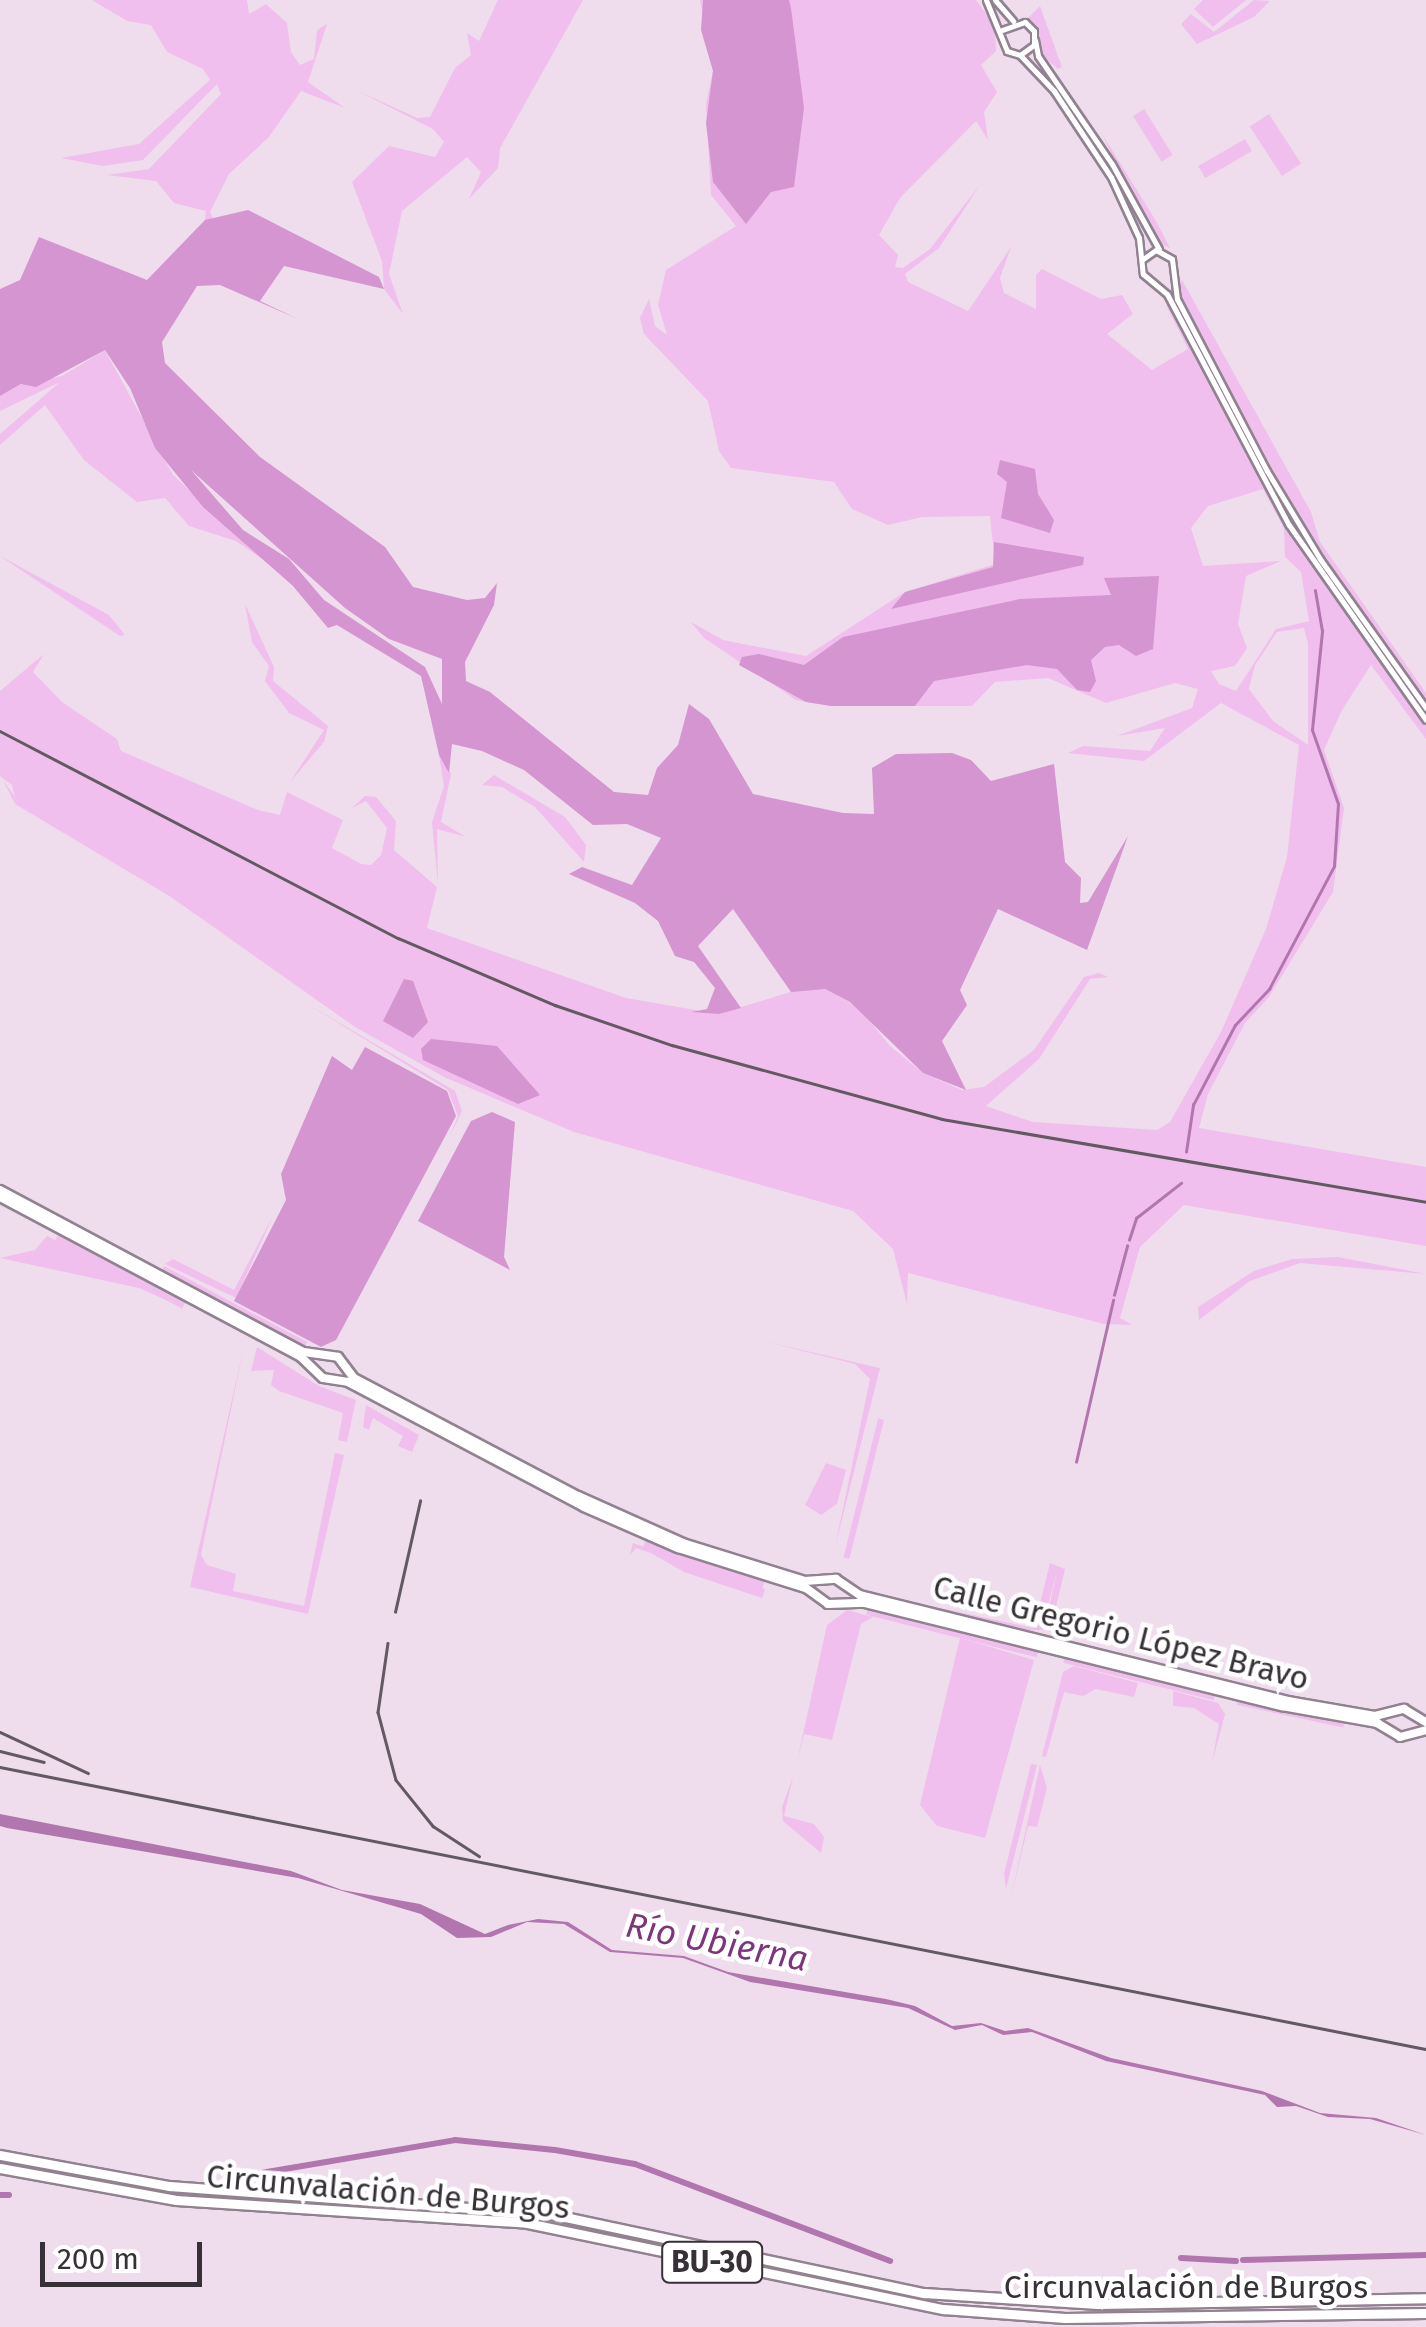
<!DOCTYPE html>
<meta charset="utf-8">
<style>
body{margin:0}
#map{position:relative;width:1426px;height:2327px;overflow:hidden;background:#efdded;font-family:"Fira Sans",sans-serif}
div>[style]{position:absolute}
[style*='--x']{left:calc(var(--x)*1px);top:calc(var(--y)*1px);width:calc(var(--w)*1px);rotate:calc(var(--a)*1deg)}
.green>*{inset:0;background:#f0bfed;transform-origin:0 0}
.forest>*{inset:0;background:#d495d0}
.water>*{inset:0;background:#b276ae}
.stream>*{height:2.5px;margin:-1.25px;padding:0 1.25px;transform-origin:1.25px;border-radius:1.25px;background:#b276ae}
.canal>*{height:6px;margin:-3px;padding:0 3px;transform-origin:3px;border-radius:3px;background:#b276ae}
.roads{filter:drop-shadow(2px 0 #918290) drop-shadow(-2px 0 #918290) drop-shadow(0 2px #918290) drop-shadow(0 -2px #918290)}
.minor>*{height:5px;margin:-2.5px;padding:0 2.5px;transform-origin:2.5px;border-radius:2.5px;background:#fff}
.major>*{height:8px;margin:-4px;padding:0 4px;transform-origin:4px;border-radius:4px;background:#fff}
.highway>*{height:9px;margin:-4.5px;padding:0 4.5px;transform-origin:4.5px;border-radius:4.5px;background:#fff}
.rail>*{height:2.5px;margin:-1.25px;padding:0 1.25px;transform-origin:1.25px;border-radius:1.25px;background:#625962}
span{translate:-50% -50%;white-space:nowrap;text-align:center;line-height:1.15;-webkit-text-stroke:9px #fff;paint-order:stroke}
.shield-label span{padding:2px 8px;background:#fff;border:2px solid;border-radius:8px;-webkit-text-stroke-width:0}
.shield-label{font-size:30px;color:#373137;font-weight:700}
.street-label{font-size:32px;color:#373137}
.water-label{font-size:35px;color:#7f357d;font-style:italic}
.scale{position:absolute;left:40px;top:2242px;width:162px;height:45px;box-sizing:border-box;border:5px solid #373137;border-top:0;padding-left:12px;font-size:30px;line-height:35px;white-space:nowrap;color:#373137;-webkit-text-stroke:8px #fff;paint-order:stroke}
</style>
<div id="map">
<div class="green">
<i style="clip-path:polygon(92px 0,247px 0,249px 14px,266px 4px,287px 23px,291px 52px,300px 65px,314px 59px,317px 30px,327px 24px,308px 82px,345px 108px,301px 91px,269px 137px,229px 174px,210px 212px,214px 220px,205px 220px,206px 211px,174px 203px,156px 181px,107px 175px,149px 169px,221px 94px,217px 84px,143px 160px,103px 166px,61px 158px,139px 144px,210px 80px,203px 69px,167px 52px,151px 25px,127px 21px)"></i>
<i style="clip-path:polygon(498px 0,583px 0,500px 148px,498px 168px,469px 199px,481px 172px,467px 157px,402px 211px,389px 274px,403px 314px,384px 289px,382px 261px,352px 182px,389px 146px,435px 157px,444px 142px,433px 129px,356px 90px,417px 118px,430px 117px,455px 68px,471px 55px,467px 33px,479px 41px)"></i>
<i style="clip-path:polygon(evenodd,700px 0,976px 0,995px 26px,996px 51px,981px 65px,997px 92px,984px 112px,988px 140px,976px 121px,900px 198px,879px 235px,898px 255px,895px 267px,903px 268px,930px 249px,980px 185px,939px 248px,905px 274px,908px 282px,968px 311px,1011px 247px,1000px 278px,1004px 293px,1036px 309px,1036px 275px,1042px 269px,1101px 299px,1122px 295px,1133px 314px,1107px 334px,1152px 370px,1188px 349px,1166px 305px,1182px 280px,1311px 512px,1320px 542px,1426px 693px,1426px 739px,1371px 665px,1342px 710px,1324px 750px,1344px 808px,1333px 892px,1269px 997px,1245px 1023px,1208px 1094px,1199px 1128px,1426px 1167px,1426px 1246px,1184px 1205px,1140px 1247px,1120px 1318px,1132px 1325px,1104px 1324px,908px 1273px,907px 1304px,893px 1249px,853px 1211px,574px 1132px,444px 1077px,355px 1027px,171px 897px,15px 804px,3px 780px,15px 797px,12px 785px,0 776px,0 691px,44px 654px,33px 672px,62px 702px,117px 739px,121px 751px,258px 810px,280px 815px,287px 792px,343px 820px,332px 848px,361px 864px,371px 865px,381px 855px,387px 828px,366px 801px,352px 808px,365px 796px,376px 797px,396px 821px,394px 850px,437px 887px,427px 928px,626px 998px,719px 1014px,800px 989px,825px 989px,858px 1007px,890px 1046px,923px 1073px,962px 1090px,984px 1087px,1034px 1050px,1084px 977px,1099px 973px,1108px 977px,1090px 979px,1039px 1059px,986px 1106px,1033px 1122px,1157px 1130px,1170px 1122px,1221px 1032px,1266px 929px,1287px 857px,1299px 745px,1221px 703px,1144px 761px,1068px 753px,1083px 746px,1150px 751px,1165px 728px,1117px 736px,1192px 708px,1198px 689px,1175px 683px,1106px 703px,1048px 678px,995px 682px,972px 706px,831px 706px,796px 700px,704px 638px,691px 622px,723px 640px,806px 656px,905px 592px,995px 564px,990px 516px,922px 517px,888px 525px,852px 509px,834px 482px,731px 468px,719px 451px,708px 401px,644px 334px,640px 318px,649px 299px,655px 326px,667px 335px,658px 305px,666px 270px,736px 226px,711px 195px,706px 104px,713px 71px,700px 0,1263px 489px,1284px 528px,1285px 557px,1301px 572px,1309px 621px,1276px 629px,1236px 691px,1219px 684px,1211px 671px,1235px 666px,1247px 648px,1238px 624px,1246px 576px,1281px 561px,1203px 566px,1191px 528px,1208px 506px,1263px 489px,700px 0,1304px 628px,1308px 644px,1308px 745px,1273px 721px,1249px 689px,1255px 665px,1277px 632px,1304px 628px)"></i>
<i style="clip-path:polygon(1203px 0,1246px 0,1213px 27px,1194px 9px)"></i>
<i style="clip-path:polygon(1254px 0,1270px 1px,1254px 17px,1197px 44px,1181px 24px,1191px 14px,1214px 32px)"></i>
<i style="clip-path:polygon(1040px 6px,1062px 67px,1058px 69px,1039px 53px,1038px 31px,1027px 19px)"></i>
<i style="left:1144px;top:109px;width:54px;height:13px;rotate:58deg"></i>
<i style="left:1269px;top:114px;width:59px;height:23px;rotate:57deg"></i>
<i style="clip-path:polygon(1102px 134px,1156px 221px,1170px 248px,1153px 240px)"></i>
<i style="left:1245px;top:139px;width:14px;height:54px;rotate:60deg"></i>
<i style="clip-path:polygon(105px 350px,173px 475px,262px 559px,236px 541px,189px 526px,165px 498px,137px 502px,84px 460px,45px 405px,0 445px,0 434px,60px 382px,0 411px,0 396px,22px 384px,62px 376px)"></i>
<i style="clip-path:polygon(0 556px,109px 615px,125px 635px,120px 636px)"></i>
<i style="clip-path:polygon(245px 604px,274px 667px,273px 681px,328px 726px,324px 742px,290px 782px,324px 730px,289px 713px,265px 681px,269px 666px,252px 642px)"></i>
<i style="clip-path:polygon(439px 755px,451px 774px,441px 822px,466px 837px,437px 829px,438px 884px,432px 822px,444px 786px)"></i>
<i style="clip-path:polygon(494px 775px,565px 817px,586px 845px,584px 862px,535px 807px,502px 787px,482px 785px)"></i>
<i style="clip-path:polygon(299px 999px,455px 1091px,462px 1111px,450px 1136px,458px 1116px,448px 1090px)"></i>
<i style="clip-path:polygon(274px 1214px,236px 1298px,165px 1264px,173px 1259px,234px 1290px)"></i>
<i style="left:59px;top:1233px;width:144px;height:9px;rotate:28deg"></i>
<i style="clip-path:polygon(47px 1236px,184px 1308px,139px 1288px,0 1258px,35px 1250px)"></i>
<i style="clip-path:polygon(1338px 1257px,1426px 1274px,1300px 1263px,1250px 1281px,1199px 1320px,1198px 1307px,1254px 1271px,1292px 1259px)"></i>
<i style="left:164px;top:1266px;width:162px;height:6px;rotate:28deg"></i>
<i style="clip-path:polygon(763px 1341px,880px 1368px,835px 1547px,870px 1379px,855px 1364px)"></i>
<i style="clip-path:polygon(244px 1346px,201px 1555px,207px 1565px,236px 1574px,233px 1591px,304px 1606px,335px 1453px,344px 1455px,308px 1614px,190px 1587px)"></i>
<i style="clip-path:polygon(257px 1347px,319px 1386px,356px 1400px,347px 1442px,338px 1440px,343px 1413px,279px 1391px,271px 1385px,274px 1370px,251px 1371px)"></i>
<i style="clip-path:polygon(366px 1405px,419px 1435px,412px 1452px,398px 1446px,403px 1436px,373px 1418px,369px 1430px,363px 1427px)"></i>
<i style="left:884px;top:1420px;width:143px;height:6px;rotate:104deg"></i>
<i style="clip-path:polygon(826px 1463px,846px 1470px,837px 1504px,821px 1515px,805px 1505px)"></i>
<i style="left:646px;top:1539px;width:126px;height:11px;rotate:19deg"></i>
<i style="clip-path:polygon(633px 1543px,765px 1589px,762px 1598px,684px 1572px,651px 1553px,636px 1548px,630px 1555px)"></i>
<i style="clip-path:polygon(1050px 1563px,1065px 1569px,1054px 1615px,1042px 1630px,1020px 1631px,931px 1606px,1033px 1628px,1046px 1621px,1057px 1571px,1044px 1620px,1035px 1624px)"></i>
<i style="left:868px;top:1607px;width:176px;height:8px;rotate:14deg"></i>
<i style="clip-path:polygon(847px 1610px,873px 1617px,861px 1624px,832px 1740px,804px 1734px,796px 1766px,827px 1625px)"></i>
<i style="clip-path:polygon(960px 1638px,1034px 1660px,985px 1838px,937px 1826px,920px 1805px)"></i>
<i style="left:1065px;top:1656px;width:155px;height:7px;rotate:14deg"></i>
<i style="clip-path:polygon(1074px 1666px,1138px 1683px,1134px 1697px,1096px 1689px,1083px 1696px,1064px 1692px,1046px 1757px,1042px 1756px,1063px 1672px)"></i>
<i style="clip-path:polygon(1173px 1691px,1218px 1703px,1225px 1714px,1212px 1763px,1219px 1724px,1194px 1708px,1173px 1706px)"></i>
<i style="left:1238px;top:1699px;width:109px;height:6px;rotate:12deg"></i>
<i style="clip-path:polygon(1031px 1764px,1037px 1765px,1006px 1889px,1004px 1874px)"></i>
<i style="clip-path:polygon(1040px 1765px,1047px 1788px,1037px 1827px,1028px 1826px,1010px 1902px)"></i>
<i style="clip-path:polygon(793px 1777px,784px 1816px,814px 1824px,824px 1837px,821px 1853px,783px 1821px,782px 1807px)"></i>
</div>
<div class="forest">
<i style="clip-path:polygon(703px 0,789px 0,791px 8px,804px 108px,794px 187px,771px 192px,746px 224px,713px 182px,706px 123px,713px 71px,701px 30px)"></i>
<i style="clip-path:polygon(evenodd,248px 210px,379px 277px,384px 289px,284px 266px,260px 301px,298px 319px,220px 285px,197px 286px,162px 342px,165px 363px,260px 457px,385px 547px,413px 587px,467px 600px,485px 598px,497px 583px,494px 605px,465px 662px,466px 681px,490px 692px,614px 792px,648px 795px,657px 768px,678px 745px,689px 704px,709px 719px,753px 794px,843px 813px,874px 814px,872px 768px,896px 754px,952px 753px,971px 760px,991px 781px,1054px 764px,1065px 862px,1081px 878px,1080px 903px,1088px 902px,1128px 836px,1087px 950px,998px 909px,960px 990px,967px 1005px,942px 1041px,966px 1090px,923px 1073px,850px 1002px,825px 989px,791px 992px,733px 909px,698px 946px,741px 1008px,719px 1014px,691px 1012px,707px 1009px,715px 988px,694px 962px,675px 956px,658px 921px,635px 903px,569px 874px,582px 867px,632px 885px,661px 838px,627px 824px,593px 825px,524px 770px,482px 751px,452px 744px,449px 773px,439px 755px,421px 676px,337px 625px,328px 628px,293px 586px,203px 507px,155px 448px,130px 388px,105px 350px,36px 387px,21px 384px,0 396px,0 289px,20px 280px,39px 237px,147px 280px,205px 220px,248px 210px,191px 470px,345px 608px,389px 639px,442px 659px,442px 704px,425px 667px,324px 600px,289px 559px,243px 530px,191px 470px)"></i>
<i style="clip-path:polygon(1000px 460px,1035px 469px,1038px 494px,1054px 520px,1050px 533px,1001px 518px,1007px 482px,997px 474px)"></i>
<i style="clip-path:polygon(994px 542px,1084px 557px,1083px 565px,891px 609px,905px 592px,993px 567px)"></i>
<i style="clip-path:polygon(1159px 576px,1153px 649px,1136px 656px,1119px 645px,1105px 647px,1091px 660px,1096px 681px,1090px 692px,1077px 690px,1057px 669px,1027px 665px,934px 681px,915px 706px,831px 706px,806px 702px,739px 665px,742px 657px,759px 654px,804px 665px,843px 637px,1020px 599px,1111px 595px,1104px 578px)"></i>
<i style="clip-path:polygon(404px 979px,413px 981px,428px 1022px,413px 1038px,383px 1021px)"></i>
<i style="clip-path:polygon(431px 1039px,497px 1046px,540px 1095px,518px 1104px,423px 1060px,421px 1049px)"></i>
<i style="clip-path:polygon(365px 1047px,447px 1091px,456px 1116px,336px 1340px,321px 1347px,234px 1301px,286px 1200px,281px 1174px,332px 1056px,352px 1070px)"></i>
<i style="clip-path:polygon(492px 1112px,515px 1122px,504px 1257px,510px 1270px,418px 1221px,471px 1121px)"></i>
</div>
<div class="water">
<i style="clip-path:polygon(0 1814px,291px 1871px,342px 1890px,420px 1904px,485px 1934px,508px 1925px,538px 1919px,568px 1922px,612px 1950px,684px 1956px,728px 1972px,886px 1999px,915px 2006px,952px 2026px,981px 2023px,1005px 2031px,1028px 2028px,1111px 2058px,1262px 2091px,1320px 2113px,1376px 2118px,1426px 2135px,1370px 2119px,1328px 2117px,1296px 2106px,1277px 2107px,1265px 2095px,1106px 2061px,1032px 2032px,1003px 2035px,982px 2025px,955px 2030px,908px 2008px,750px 1982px,683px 1958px,610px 1952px,564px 1924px,527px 1922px,491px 1937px,457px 1938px,421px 1914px,298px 1878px,7px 1828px,0 1826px)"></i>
</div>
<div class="stream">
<i style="--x:1186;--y:1152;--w:48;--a:-81.5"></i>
<i style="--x:1193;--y:1105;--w:90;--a:-62.3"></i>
<i style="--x:1235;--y:1025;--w:50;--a:-46.6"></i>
<i style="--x:1269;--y:989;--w:139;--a:-62.1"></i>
<i style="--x:1334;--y:866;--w:62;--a:-86.3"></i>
<i style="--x:1338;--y:804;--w:78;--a:-109.4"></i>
<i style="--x:1312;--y:730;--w:100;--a:-84.2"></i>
<i style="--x:1322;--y:631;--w:41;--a:-99.9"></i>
<i style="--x:1129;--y:1240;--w:23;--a:-72"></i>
<i style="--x:1136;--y:1218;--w:57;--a:-37.9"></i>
<i style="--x:1114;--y:1295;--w:51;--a:-75.1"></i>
<i style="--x:1076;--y:1462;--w:166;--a:-77.1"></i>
</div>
<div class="canal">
<i style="--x:255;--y:2174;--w:203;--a:-9.6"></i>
<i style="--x:455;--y:2140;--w:100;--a:5.7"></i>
<i style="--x:555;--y:2150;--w:81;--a:9.9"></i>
<i style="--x:635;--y:2164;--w:273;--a:20.8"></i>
<i style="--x:0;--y:2195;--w:9;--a:0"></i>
<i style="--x:1181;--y:2258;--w:55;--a:3.1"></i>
<i style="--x:1243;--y:2260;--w:183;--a:-1.6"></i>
</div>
<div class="roads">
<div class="minor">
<i style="--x:986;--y:0;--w:55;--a:67.6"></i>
<i style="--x:1007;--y:51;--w:14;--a:17"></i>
<i style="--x:1020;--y:55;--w:17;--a:-36"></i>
<i style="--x:1034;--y:45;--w:14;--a:-90"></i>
<i style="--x:1034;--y:31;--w:13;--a:-135"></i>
<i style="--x:1025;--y:22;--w:24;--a:161"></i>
<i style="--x:995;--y:0;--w:28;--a:49"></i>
<i style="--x:1035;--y:40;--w:16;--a:79"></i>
<i style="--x:1038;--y:56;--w:131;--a:55.6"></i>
<i style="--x:1112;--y:164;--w:97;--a:61.1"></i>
<i style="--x:1020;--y:55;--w:50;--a:46.6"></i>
<i style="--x:1054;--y:91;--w:103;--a:56.5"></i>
<i style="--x:1111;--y:177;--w:67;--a:65.3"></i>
<i style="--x:1139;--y:238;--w:36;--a:84"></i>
<i style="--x:1143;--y:274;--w:31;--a:40"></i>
<i style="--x:1167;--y:294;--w:261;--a:62.2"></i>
<i style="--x:1289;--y:525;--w:238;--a:54.9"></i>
<i style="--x:1143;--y:259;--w:16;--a:-35"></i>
<i style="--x:1156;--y:250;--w:18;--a:29"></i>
<i style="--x:1172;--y:259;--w:40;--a:82.9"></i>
<i style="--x:1177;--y:299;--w:194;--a:62.4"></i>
<i style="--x:1267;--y:471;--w:103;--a:58.9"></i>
<i style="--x:1320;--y:559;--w:183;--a:54.6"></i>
</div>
<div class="major">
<i style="--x:0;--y:1190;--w:344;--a:28.1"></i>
<i style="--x:304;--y:1352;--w:34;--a:8"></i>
<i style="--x:338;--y:1357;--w:26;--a:53"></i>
<i style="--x:354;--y:1378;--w:253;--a:27.8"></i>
<i style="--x:578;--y:1496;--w:115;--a:24.1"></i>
<i style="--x:683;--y:1543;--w:128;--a:17.3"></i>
<i style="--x:805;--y:1581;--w:31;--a:-4"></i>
<i style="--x:836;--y:1579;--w:29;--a:34"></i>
<i style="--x:860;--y:1595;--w:441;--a:13.9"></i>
<i style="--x:1288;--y:1701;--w:88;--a:9.8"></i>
<i style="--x:1375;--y:1716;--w:30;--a:-14"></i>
<i style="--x:1404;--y:1709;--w:26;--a:31"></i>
<i style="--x:0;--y:1197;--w:341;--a:28"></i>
<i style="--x:301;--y:1357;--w:30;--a:44"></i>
<i style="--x:323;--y:1378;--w:25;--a:9"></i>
<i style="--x:348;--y:1382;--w:267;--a:27.9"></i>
<i style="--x:584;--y:1507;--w:103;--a:23.6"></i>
<i style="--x:678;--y:1548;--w:134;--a:17.4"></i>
<i style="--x:806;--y:1588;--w:27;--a:36"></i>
<i style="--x:828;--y:1604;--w:37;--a:-2"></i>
<i style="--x:865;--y:1603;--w:430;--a:13.9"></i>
<i style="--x:1282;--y:1706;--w:97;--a:10.1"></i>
<i style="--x:1377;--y:1723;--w:27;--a:31"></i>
<i style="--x:1400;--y:1737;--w:27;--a:-15"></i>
</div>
<div class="highway">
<i style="--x:0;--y:2155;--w:172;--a:10.4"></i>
<i style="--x:169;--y:2186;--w:383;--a:4.2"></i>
<i style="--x:551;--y:2214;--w:381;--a:12"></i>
<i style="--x:924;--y:2293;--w:174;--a:3.6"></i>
<i style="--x:1098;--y:2304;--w:328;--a:-1"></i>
<i style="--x:0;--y:2168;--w:179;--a:10.3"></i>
<i style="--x:176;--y:2200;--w:352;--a:3.7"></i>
<i style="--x:527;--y:2223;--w:425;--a:11.7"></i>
<i style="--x:943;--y:2309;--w:122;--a:4.2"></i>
<i style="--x:1065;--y:2318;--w:361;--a:-0.8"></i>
</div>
</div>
<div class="rail">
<i style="--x:0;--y:731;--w:449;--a:27.5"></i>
<i style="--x:398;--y:938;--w:171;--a:23.1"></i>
<i style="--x:555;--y:1005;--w:124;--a:18.9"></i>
<i style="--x:672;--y:1045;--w:280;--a:15.3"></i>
<i style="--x:942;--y:1119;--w:491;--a:9.7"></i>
<i style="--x:395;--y:1612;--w:114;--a:-77.3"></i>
<i style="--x:388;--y:1643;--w:70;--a:98.2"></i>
<i style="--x:378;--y:1712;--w:70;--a:75.2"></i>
<i style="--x:396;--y:1780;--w:59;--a:51.2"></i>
<i style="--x:433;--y:1826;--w:55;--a:33.1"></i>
<i style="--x:0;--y:1732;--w:97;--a:25"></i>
<i style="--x:0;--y:1751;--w:45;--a:14"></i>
<i style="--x:0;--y:1767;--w:1454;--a:11.19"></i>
</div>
<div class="shield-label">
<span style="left:712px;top:2262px">BU-30</span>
</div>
<div class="street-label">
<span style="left:1121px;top:1633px;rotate:14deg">Calle Gregorio López Bravo</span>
<span style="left:388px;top:2192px;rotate:5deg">Circunvalación de Burgos</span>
<span style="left:1186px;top:2287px">Circunvalación de Burgos</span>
</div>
<div class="water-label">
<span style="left:717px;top:1942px;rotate:11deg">Río Ubierna</span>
</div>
<div class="scale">200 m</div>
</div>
